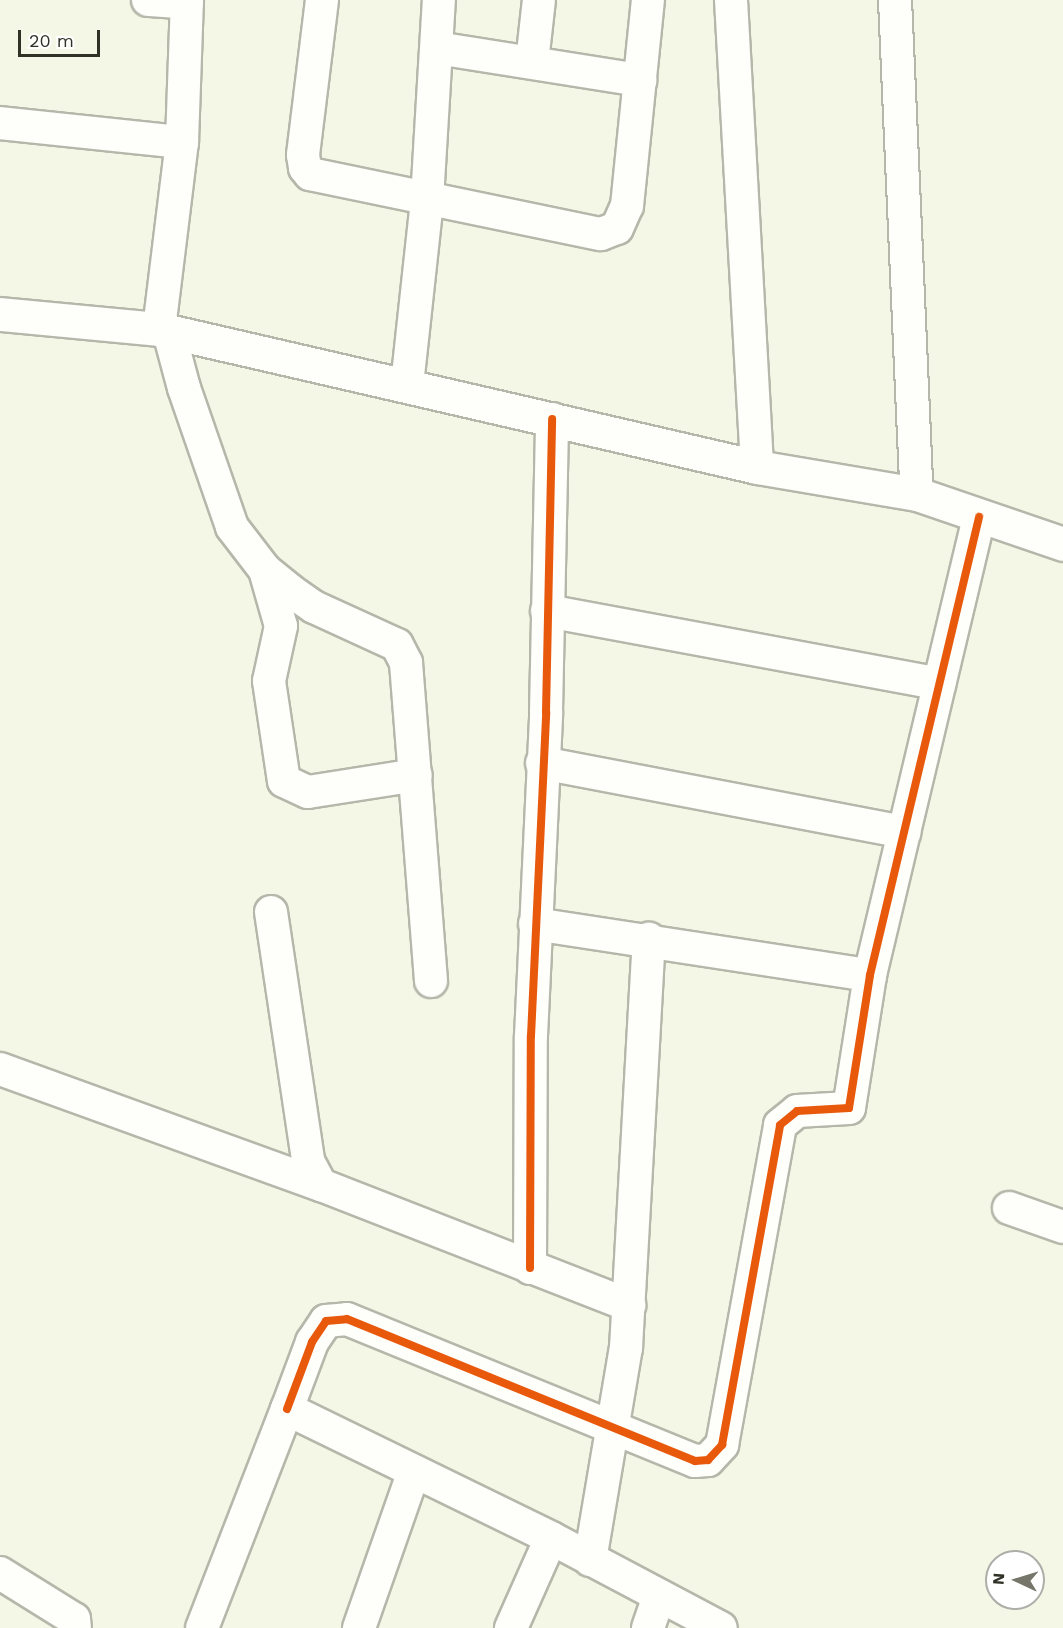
<!DOCTYPE html>
<style>
body{margin:0}
#map{position:relative;width:1063px;height:1628px;overflow:hidden;background:#f5f7e6;font-family:"Work Sans",sans-serif}
div>[style]{position:absolute}
[style*='--x']{left:calc(var(--x)*1px);top:calc(var(--y)*1px);width:calc(var(--w)*1px);rotate:calc(var(--a)*1deg)}
.roads{filter:drop-shadow(2px 0 #b5b7aa) drop-shadow(-2px 0 #b5b7aa) drop-shadow(0 2px #b5b7aa) drop-shadow(0 -2px #b5b7aa)}
.street>*{height:32px;margin:-16px;padding:0 16px;transform-origin:16px;border-radius:16px;background:#fefefb}
.secondary>*{height:33px;margin:-16.5px;padding:0 16.5px;transform-origin:16.5px;border-radius:16.5px;background:#fefefb}
.cycleway>*{height:8px;margin:-4px;padding:0 4px;transform-origin:4px;border-radius:4px;background:#e8590c}
span{translate:-50% -50%;white-space:nowrap;text-align:center;line-height:1.15;-webkit-text-stroke:4.5px #fff;paint-order:stroke}
.north{position:absolute;left:985px;top:1550px;width:60px;height:60px;box-sizing:border-box;background:#fff;border:2px solid #adada9;border-radius:50%;rotate:274deg;font-size:16px;font-weight:700;line-height:24px;text-align:center;color:#313227}
.north::after{content:'';display:block;margin:auto;width:21px;height:27px;background:#76776a;clip-path:polygon(50% 0,100% 100%,50% 72%,0 100%)}
.scale{position:absolute;left:18px;top:30px;width:82px;height:27px;box-sizing:border-box;border:3px solid #313227;border-top:0;padding-left:8px;font-size:18px;line-height:21px;white-space:nowrap;color:#313227;-webkit-text-stroke:4px #fff;paint-order:stroke}
</style>
<div id="map">
<div class="roads">
<div class="street">
<i style="--x:148;--y:0;--w:39;--a:4"></i>
<i style="--x:322;--y:0;--w:156;--a:97"></i>
<i style="--x:303;--y:155;--w:13;--a:81"></i>
<i style="--x:305;--y:168;--w:8;--a:50"></i>
<i style="--x:310;--y:174;--w:297;--a:11.7"></i>
<i style="--x:601;--y:234;--w:17;--a:-21"></i>
<i style="--x:617;--y:228;--w:24;--a:-66"></i>
<i style="--x:627;--y:206;--w:207;--a:-84.2"></i>
<i style="--x:731;--y:0;--w:468;--a:86.8"></i>
<i style="--x:895;--y:0;--w:494;--a:87.5"></i>
<i style="--x:437;--y:48;--w:206;--a:9"></i>
<i style="--x:532;--y:62;--w:62;--a:-83.6"></i>
<i style="--x:0;--y:123;--w:183;--a:6"></i>
<i style="--x:159;--y:329;--w:188;--a:-83"></i>
<i style="--x:182;--y:142;--w:142;--a:-88"></i>
<i style="--x:169;--y:332;--w:58;--a:75"></i>
<i style="--x:184;--y:388;--w:147;--a:70.9"></i>
<i style="--x:232;--y:527;--w:54;--a:52.5"></i>
<i style="--x:265;--y:570;--w:33;--a:39"></i>
<i style="--x:291;--y:591;--w:28;--a:35"></i>
<i style="--x:314;--y:607;--w:91;--a:24.6"></i>
<i style="--x:397;--y:645;--w:20;--a:63"></i>
<i style="--x:406;--y:663;--w:319;--a:85.5"></i>
<i style="--x:407;--y:385;--w:186;--a:-83.8"></i>
<i style="--x:427;--y:200;--w:200;--a:-86.6"></i>
<i style="--x:265;--y:570;--w:58;--a:74.1"></i>
<i style="--x:281;--y:626;--w:56;--a:102.3"></i>
<i style="--x:269;--y:681;--w:101;--a:81.5"></i>
<i style="--x:284;--y:781;--w:26;--a:25"></i>
<i style="--x:308;--y:792;--w:109;--a:-8.9"></i>
<i style="--x:547;--y:611;--w:399;--a:10.5"></i>
<i style="--x:542;--y:763;--w:369;--a:10.8"></i>
<i style="--x:271;--y:912;--w:252;--a:81.5"></i>
<i style="--x:308;--y:1161;--w:27;--a:62"></i>
<i style="--x:535;--y:924;--w:339;--a:8.7"></i>
<i style="--x:0;--y:1069;--w:341;--a:19.9"></i>
<i style="--x:321;--y:1185;--w:331;--a:21.3"></i>
<i style="--x:1009;--y:1208;--w:57;--a:19.4"></i>
<i style="--x:530;--y:1268;--w:232;--a:-89.8"></i>
<i style="--x:531;--y:1036;--w:324;--a:-87.3"></i>
<i style="--x:546;--y:712;--w:293;--a:-88.8"></i>
<i style="--x:287;--y:1409;--w:72;--a:-69.5"></i>
<i style="--x:312;--y:1342;--w:25;--a:-56"></i>
<i style="--x:326;--y:1321;--w:21;--a:-5"></i>
<i style="--x:347;--y:1319;--w:376;--a:22.2"></i>
<i style="--x:695;--y:1461;--w:13;--a:-4"></i>
<i style="--x:708;--y:1460;--w:21;--a:-47"></i>
<i style="--x:722;--y:1445;--w:325;--a:-79.7"></i>
<i style="--x:780;--y:1125;--w:22;--a:-39"></i>
<i style="--x:797;--y:1111;--w:52;--a:-3.3"></i>
<i style="--x:849;--y:1108;--w:135;--a:-81"></i>
<i style="--x:870;--y:975;--w:471;--a:-76.6"></i>
<i style="--x:590;--y:1560;--w:215;--a:-80.4"></i>
<i style="--x:626;--y:1348;--w:410;--a:-86.8"></i>
<i style="--x:0;--y:1573;--w:87;--a:31.9"></i>
<i style="--x:74;--y:1619;--w:9;--a:84"></i>
<i style="--x:202;--y:1628;--w:235;--a:-68.8"></i>
<i style="--x:287;--y:1409;--w:294;--a:26"></i>
<i style="--x:551;--y:1538;--w:192;--a:27.9"></i>
<i style="--x:359;--y:1628;--w:166;--a:-70.7"></i>
<i style="--x:511;--y:1628;--w:98;--a:-66"></i>
<i style="--x:648;--y:1628;--w:34;--a:-71"></i>
</div>
<div class="secondary">
<i style="--x:0;--y:314;--w:160;--a:5.4"></i>
<i style="--x:159;--y:329;--w:614;--a:12.99"></i>
<i style="--x:757;--y:467;--w:162;--a:9.6"></i>
<i style="--x:917;--y:494;--w:154;--a:18.9"></i>
</div>
</div>
<div class="cycleway">
<i style="--x:530;--y:1268;--w:232;--a:-89.8"></i>
<i style="--x:531;--y:1036;--w:324;--a:-87.3"></i>
<i style="--x:546;--y:712;--w:293;--a:-88.8"></i>
<i style="--x:287;--y:1409;--w:72;--a:-69.5"></i>
<i style="--x:312;--y:1342;--w:25;--a:-56"></i>
<i style="--x:326;--y:1321;--w:21;--a:-5"></i>
<i style="--x:347;--y:1319;--w:376;--a:22.2"></i>
<i style="--x:695;--y:1461;--w:13;--a:-4"></i>
<i style="--x:708;--y:1460;--w:21;--a:-47"></i>
<i style="--x:722;--y:1445;--w:325;--a:-79.7"></i>
<i style="--x:780;--y:1125;--w:22;--a:-39"></i>
<i style="--x:797;--y:1111;--w:52;--a:-3.3"></i>
<i style="--x:849;--y:1108;--w:135;--a:-81"></i>
<i style="--x:870;--y:975;--w:471;--a:-76.6"></i>
</div>
<div class="north">N</div>
<div class="scale">20 m</div>
</div>
